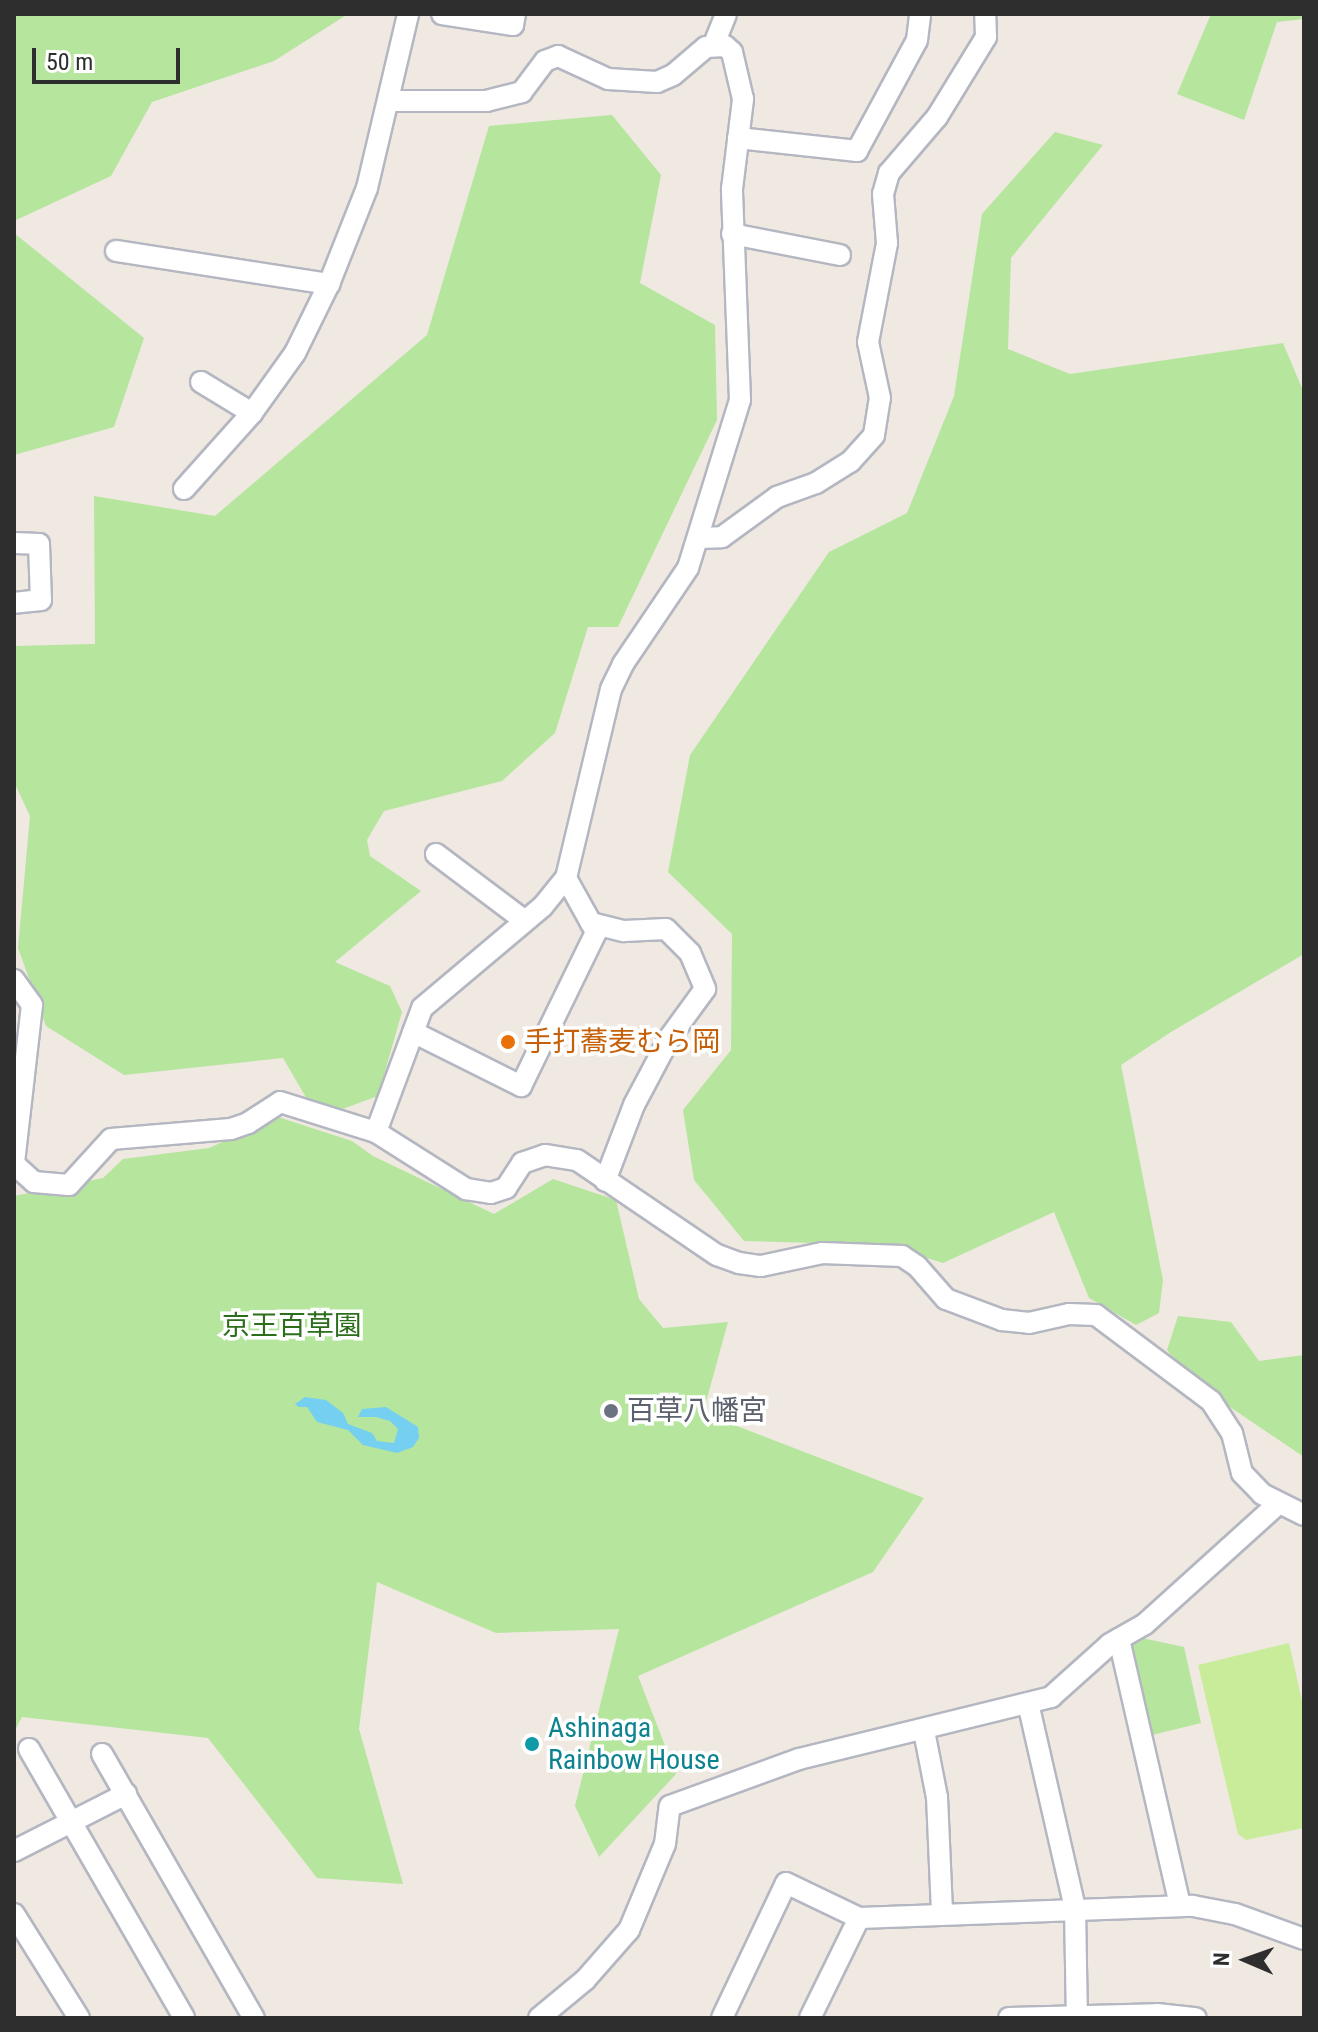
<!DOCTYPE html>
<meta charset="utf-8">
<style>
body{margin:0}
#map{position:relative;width:1318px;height:2032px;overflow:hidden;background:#efe9e1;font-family:"Roboto Condensed","Noto Sans JP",sans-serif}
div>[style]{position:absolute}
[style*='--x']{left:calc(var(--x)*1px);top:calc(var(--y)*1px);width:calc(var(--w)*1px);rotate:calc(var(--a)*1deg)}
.green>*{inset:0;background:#b6e59e}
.pitch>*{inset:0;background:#c9ec9a}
.water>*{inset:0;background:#75cff0}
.roads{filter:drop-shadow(2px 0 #b4b7c1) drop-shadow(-2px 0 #b4b7c1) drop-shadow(0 2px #b4b7c1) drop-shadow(0 -2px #b4b7c1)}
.minor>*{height:20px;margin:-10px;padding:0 10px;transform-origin:10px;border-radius:10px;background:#fff}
.dots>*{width:22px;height:22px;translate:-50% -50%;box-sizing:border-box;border:4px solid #fff;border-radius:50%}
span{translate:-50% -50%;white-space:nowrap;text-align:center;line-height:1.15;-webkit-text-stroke:7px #fff;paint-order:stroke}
.food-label{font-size:28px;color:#c56008}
.left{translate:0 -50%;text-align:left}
.park-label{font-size:28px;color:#2c6e1b}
.worship-label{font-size:28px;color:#5b616d}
.culture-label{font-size:28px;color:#0d838f}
.frame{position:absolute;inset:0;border:16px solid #2e2e2e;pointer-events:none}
.north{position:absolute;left:1206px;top:1920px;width:80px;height:80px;-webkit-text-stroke:6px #fff;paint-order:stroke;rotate:272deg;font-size:22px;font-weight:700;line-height:32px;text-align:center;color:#2e2e2e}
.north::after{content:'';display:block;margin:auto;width:28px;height:36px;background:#2e2e2e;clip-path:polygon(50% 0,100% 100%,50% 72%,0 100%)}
.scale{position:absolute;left:32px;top:48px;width:148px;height:36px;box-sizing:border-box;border:4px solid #2e2e2e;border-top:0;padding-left:10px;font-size:24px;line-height:28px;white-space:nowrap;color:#2e2e2e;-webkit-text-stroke:6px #fff;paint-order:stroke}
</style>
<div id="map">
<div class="green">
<i style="clip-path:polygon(14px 14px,348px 14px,274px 61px,152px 102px,111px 176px,14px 221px)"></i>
<i style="clip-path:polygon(1211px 14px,1304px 14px,1304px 19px,1277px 22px,1244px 120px,1177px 94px)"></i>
<i style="clip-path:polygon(612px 115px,661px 175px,640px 283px,715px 325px,717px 420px,618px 627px,588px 627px,555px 733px,502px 781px,384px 811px,367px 840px,370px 856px,421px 891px,335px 962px,390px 986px,402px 1012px,378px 1096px,318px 1118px,283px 1058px,124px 1075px,46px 1026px,18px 948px,30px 816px,14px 782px,14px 646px,95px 644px,94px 496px,215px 516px,427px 335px,489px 126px)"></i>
<i style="clip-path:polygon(1055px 132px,1103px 145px,1011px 258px,1008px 349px,1070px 374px,1283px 343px,1304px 393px,1304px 954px,1171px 1032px,1121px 1065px,1163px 1280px,1159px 1313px,1136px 1325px,1089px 1298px,1054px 1212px,943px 1263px,885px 1245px,744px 1241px,694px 1180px,683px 1110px,731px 1050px,732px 934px,668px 872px,690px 755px,829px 552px,907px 513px,954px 396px,982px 214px)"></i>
<i style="clip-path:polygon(14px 233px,144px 338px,114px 427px,14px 455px)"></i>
<i style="clip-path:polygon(278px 1117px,352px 1141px,373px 1156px,494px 1214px,553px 1179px,616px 1200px,639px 1299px,663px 1328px,728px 1322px,703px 1413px,924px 1498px,873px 1572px,638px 1676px,676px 1774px,599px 1857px,575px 1806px,619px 1629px,496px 1633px,377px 1582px,359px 1729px,403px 1884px,317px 1878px,208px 1738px,22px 1717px,14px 1732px,14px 1196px,103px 1178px,123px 1159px,209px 1148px)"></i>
<i style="clip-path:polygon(1178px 1316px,1231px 1322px,1259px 1361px,1304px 1355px,1304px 1457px,1193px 1382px,1167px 1350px)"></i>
<i style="clip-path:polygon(1142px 1638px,1184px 1647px,1201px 1723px,1148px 1736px,1128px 1654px,1132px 1645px)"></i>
</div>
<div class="pitch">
<i style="clip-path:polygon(1289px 1643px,1304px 1710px,1304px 1828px,1246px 1840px,1238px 1834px,1198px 1665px)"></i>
</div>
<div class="water">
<i style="clip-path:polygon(305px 1397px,326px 1400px,343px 1413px,348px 1424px,372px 1433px,377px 1441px,394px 1443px,398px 1429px,390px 1421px,376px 1417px,358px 1417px,362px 1409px,386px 1407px,418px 1427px,419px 1438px,413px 1447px,397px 1453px,363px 1445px,348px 1430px,317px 1422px,307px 1407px,299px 1407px,295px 1404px)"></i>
</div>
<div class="roads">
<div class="minor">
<i style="--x:442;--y:14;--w:72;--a:8.8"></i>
<i style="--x:513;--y:25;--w:11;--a:-80"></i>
<i style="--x:714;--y:44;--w:32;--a:-68"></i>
<i style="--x:738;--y:138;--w:120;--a:6.2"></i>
<i style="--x:857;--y:151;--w:126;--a:-61.6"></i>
<i style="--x:917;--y:40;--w:26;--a:-83"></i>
<i style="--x:732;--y:234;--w:110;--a:11"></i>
<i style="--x:116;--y:251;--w:216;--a:8.8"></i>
<i style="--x:201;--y:382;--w:60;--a:31.3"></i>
<i style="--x:184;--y:489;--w:102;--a:-48.2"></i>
<i style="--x:252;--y:413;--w:74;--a:-54.4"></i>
<i style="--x:295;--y:353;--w:77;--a:-63.8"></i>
<i style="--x:329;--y:284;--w:103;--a:-68.4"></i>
<i style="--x:367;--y:188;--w:179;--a:-76.7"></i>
<i style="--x:699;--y:538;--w:23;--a:-2"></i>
<i style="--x:722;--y:537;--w:68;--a:-36"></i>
<i style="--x:777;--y:497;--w:41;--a:-19.7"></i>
<i style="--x:816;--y:483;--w:40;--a:-32"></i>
<i style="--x:850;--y:462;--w:36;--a:-48"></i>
<i style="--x:874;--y:435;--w:37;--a:-81"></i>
<i style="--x:880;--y:398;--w:57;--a:-102.1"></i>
<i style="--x:868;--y:342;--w:101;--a:-79.1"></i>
<i style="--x:887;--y:243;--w:49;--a:-94.7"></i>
<i style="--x:883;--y:194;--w:22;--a:-74"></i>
<i style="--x:889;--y:173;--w:74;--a:-49.4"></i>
<i style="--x:937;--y:117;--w:94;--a:-58.5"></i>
<i style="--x:986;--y:37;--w:23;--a:-92"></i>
<i style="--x:14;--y:543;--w:25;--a:2"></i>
<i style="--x:39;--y:544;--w:56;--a:88"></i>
<i style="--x:41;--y:600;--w:27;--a:174"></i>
<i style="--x:436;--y:854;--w:111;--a:37"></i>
<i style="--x:566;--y:878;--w:51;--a:60.9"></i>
<i style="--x:591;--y:923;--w:34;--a:14"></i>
<i style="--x:624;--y:931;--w:42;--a:-2.7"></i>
<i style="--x:666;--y:929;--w:34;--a:45"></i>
<i style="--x:690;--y:953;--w:39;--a:67"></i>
<i style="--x:705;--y:989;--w:59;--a:126.1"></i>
<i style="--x:670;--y:1037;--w:77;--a:117.9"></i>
<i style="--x:634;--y:1105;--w:81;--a:110.9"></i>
<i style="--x:14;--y:980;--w:31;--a:54"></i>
<i style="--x:32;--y:1005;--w:160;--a:96.5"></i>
<i style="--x:14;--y:1164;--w:27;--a:42"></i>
<i style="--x:34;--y:1182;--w:35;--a:5"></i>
<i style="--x:69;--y:1185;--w:62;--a:-47.6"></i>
<i style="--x:111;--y:1139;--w:120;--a:-4.8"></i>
<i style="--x:231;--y:1129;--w:18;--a:-19"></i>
<i style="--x:248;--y:1123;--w:38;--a:-33"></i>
<i style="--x:280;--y:1102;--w:101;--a:17.4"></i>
<i style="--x:376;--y:1132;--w:107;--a:32.3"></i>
<i style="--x:466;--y:1189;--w:25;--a:9"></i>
<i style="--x:491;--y:1193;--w:16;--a:-18"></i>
<i style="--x:506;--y:1188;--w:30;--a:-57"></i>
<i style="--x:522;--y:1163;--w:24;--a:-19"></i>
<i style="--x:545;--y:1155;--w:32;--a:9"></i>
<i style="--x:577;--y:1160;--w:169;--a:34.2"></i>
<i style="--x:717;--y:1255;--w:23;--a:20"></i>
<i style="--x:739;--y:1263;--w:22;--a:8"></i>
<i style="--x:761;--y:1266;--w:62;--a:-12"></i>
<i style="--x:822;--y:1253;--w:80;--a:2.1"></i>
<i style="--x:902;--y:1256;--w:18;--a:34"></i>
<i style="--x:917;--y:1266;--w:44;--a:48.7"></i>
<i style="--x:946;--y:1299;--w:60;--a:20.6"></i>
<i style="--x:1002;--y:1320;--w:27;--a:6"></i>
<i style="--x:1029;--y:1323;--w:41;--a:-12.7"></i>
<i style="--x:1069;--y:1314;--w:27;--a:2"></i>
<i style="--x:1096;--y:1315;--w:144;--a:36.8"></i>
<i style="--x:1211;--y:1401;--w:38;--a:57"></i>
<i style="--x:1232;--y:1433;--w:41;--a:76"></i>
<i style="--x:1242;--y:1473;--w:29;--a:46"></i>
<i style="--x:1262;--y:1494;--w:47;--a:26.6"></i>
<i style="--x:413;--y:1032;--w:121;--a:26.6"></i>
<i style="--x:521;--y:1086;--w:171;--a:-64"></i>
<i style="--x:596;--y:932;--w:10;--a:-119"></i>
<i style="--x:376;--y:1132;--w:132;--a:-69.6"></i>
<i style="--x:422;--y:1008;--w:158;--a:-40.1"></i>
<i style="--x:543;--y:906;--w:36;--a:-51"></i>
<i style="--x:566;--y:878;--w:194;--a:-76.6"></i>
<i style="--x:611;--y:689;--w:28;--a:-64"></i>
<i style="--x:623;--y:664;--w:116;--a:-55.9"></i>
<i style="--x:688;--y:568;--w:176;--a:-72.8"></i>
<i style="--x:740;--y:400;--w:211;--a:-92.2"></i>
<i style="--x:732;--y:189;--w:91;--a:-83"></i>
<i style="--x:743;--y:99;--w:48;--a:-103.2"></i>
<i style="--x:732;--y:52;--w:9;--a:-139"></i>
<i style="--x:725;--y:46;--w:19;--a:177"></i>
<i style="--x:706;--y:47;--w:43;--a:139.7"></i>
<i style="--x:673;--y:75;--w:17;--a:156"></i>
<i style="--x:657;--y:82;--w:49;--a:-176.5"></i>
<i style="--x:608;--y:79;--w:55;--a:-155.3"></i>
<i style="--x:558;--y:56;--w:14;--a:159"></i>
<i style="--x:545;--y:61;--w:39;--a:127"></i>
<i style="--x:522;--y:92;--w:36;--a:166"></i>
<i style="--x:487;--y:101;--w:98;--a:180"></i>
<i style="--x:1119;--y:1639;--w:273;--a:77.1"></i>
<i style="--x:1028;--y:1703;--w:210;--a:77.1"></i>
<i style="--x:1075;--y:1908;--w:110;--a:89"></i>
<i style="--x:924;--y:1731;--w:67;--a:78.9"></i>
<i style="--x:937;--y:1797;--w:116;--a:87.5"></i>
<i style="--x:29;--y:1749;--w:310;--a:60"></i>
<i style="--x:102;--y:1754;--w:305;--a:60.1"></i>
<i style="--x:14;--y:1851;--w:126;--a:-27"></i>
<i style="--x:14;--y:1914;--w:123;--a:58"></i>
<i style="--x:539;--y:2018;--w:60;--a:-39.6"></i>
<i style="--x:585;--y:1980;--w:67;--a:-48.7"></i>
<i style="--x:629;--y:1930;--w:93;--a:-67.3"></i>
<i style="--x:665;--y:1844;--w:38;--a:-83"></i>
<i style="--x:670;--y:1806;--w:137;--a:-20"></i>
<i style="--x:799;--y:1759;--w:260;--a:-13.8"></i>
<i style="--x:1051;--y:1697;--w:79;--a:-41.9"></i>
<i style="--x:1110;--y:1644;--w:40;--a:-29.7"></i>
<i style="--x:1145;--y:1624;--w:179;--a:-42.1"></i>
<i style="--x:722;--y:2018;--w:149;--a:-64.6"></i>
<i style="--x:786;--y:1883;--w:81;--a:25.6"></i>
<i style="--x:859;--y:1918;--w:334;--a:-2.1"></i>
<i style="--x:1193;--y:1906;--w:43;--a:10.8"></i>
<i style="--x:1235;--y:1914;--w:73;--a:19.9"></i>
<i style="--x:810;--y:2018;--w:111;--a:-63.9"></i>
<i style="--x:1009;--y:2018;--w:148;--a:-1.5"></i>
<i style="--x:1157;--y:2014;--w:39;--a:6"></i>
</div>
</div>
<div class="dots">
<i style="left:508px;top:1042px;background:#e8710a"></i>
<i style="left:611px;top:1411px;background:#6b7280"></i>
<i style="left:532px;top:1744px;background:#0f9aa8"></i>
</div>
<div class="food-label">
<span class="left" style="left:524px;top:1042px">手打蕎麦むら岡</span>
</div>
<div class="park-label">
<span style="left:292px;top:1326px">京王百草園</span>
</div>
<div class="worship-label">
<span class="left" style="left:627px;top:1411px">百草八幡宮</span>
</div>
<div class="culture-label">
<span class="left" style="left:548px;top:1744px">Ashinaga<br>Rainbow House</span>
</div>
<div class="frame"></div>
<div class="north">N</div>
<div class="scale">50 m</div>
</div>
